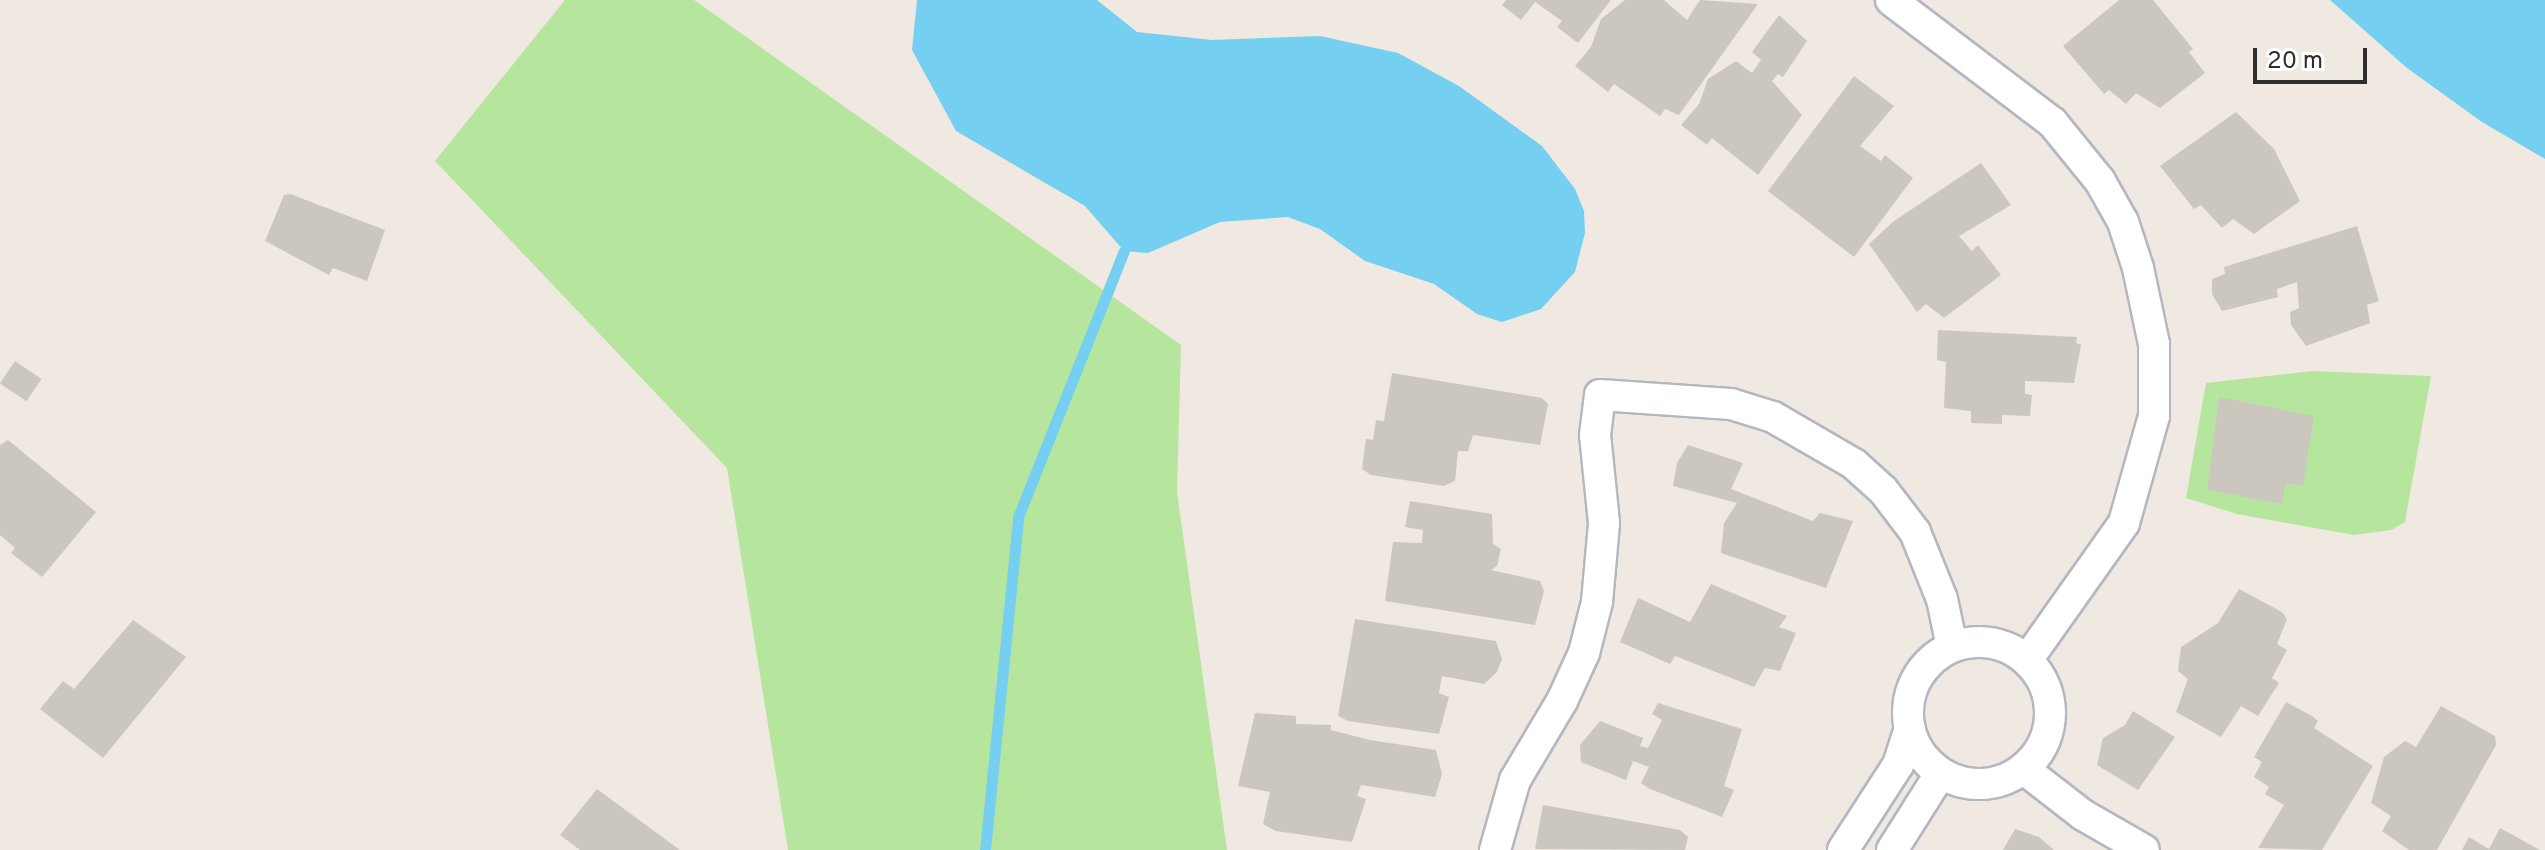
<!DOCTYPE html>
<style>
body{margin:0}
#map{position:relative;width:2545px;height:850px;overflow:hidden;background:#efe9e1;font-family:Overpass,sans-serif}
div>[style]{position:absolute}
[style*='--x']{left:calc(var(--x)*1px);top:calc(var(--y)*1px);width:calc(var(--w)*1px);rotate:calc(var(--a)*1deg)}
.green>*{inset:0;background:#b6e59e}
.water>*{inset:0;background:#75cff0}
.stream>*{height:11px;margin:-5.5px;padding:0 5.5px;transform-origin:5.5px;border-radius:5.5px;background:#75cff0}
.building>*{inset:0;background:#cbc7bf;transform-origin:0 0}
.roads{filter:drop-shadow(2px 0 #b4b7c1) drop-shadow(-2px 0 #b4b7c1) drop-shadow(0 2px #b4b7c1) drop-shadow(0 -2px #b4b7c1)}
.minor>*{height:30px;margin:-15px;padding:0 15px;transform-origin:15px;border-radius:15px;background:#fff}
.minor>.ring{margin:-15px;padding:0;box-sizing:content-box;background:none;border:30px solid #fff;border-radius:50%}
span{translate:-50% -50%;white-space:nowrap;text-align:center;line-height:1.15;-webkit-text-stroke:7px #fff;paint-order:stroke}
.scale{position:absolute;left:2253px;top:48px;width:114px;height:36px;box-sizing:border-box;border:4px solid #2e2e2e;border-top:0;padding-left:10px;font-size:24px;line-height:28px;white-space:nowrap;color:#2e2e2e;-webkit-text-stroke:6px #fff;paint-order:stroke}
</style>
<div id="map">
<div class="green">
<i style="clip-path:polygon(565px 0,694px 0,1181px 345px,1177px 492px,1227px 850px,788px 850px,727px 468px,435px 161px)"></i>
<i style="clip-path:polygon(2312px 371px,2431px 376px,2405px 522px,2391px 530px,2354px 535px,2237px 514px,2186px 498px,2206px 383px)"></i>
</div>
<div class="water">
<i style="clip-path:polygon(917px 0,1097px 0,1137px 32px,1212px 40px,1320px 36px,1398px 53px,1459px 86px,1542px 146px,1575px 189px,1584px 211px,1585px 233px,1575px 272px,1541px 309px,1502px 322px,1477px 314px,1434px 284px,1365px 261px,1320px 229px,1288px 217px,1220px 222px,1148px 253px,1124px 251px,1085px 206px,956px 131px,912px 50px)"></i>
<i style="clip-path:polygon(2330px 0,2545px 0,2545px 159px,2482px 122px,2407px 68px)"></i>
</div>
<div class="stream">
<i style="--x:985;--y:850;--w:335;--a:-84.3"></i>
<i style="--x:1018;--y:517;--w:286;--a:-68.3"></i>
</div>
<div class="building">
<i style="clip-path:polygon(1506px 0,1611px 0,1578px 43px,1557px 27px,1562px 21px,1535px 2px,1521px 20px,1502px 5px)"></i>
<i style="clip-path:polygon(1625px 0,1664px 0,1687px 20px,1700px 0,1758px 4px,1679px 115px,1665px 109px,1660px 116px,1614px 84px,1608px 92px,1575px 66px,1591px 47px,1601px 19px)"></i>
<i style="clip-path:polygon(2119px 0,2153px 0,2193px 49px,2189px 52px,2205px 73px,2160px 108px,2136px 93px,2126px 104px,2109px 90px,2104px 94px,2063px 46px)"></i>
<i style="clip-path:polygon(1779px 15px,1807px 41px,1783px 77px,1778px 74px,1772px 81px,1802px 115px,1758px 175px,1712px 138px,1707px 145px,1681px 125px,1699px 104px,1708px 79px,1736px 61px,1752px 73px,1761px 60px,1752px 52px)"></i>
<i style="clip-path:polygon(1854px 76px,1894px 106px,1860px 146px,1881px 161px,1885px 155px,1913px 178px,1854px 257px,1768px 191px)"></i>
<i style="clip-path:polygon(2236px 112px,2274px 149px,2300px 201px,2254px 234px,2233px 219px,2222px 228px,2201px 205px,2194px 209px,2160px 166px)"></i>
<i style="clip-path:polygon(1981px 163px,2011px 205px,1959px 236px,1972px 251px,1978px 245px,2001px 275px,1944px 318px,1926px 304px,1917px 312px,1869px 244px,1894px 221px)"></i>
<i style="clip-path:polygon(290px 194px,385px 230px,367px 281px,333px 268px,329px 275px,265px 241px,284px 195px)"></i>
<i style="clip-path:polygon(2357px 226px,2379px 301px,2367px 305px,2370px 323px,2306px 346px,2291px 325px,2290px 312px,2299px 308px,2297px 282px,2277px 289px,2278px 297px,2222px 311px,2212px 294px,2212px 279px,2225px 274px,2224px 267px)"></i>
<i style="clip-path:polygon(1938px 330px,2077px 337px,2076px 343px,2081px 345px,2074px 383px,2025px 381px,2025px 394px,2032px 395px,2030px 416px,2002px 415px,2002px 424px,1971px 423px,1971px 411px,1944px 408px,1946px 362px,1937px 360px)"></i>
<i style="left:15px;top:361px;width:32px;height:27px;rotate:34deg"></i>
<i style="clip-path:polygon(1392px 373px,1542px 398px,1548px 404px,1540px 445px,1473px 435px,1468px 451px,1458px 451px,1455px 481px,1444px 486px,1371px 475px,1362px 469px,1366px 439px,1373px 440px,1376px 420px,1384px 421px)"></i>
<i style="clip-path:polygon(2219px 397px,2314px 416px,2303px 486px,2286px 483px,2282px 504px,2207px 490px)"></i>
<i style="clip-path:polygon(8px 440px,96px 512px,42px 577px,11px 553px,15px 548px,0 535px,0 445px)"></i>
<i style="clip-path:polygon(1688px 445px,1743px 463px,1731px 489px,1813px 521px,1820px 513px,1853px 521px,1826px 588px,1721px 553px,1724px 523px,1737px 503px,1673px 486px,1677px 463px)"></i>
<i style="clip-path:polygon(1410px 501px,1492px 514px,1493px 544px,1501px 549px,1497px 566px,1491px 570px,1540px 581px,1544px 591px,1535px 625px,1385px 601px,1393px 542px,1422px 543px,1423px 530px,1405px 527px)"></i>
<i style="clip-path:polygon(1711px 584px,1787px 616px,1779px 627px,1796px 633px,1780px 671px,1765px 668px,1754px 687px,1675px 656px,1670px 664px,1620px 642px,1638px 598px,1690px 622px)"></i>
<i style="clip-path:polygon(2239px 589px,2282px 612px,2287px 619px,2277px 644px,2287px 650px,2272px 678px,2279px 683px,2258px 716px,2241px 706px,2221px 737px,2176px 712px,2188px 679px,2178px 671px,2181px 647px,2218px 623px)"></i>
<i style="clip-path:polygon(1355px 619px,1496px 641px,1502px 659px,1497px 672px,1484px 684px,1442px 676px,1439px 693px,1449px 697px,1439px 734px,1348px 721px,1338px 716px)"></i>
<i style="clip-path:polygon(133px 620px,186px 657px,103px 758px,40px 709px,63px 681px,74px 689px)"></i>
<i style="clip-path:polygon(2286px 702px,2312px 716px,2318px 721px,2314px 728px,2373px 766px,2322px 850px,2258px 848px,2284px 805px,2265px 794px,2269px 787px,2254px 777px,2262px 762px,2254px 757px)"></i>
<i style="clip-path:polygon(1658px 703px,1742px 729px,1724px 786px,1734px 790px,1722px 817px,1650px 789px,1641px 783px,1649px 767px,1633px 761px,1626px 780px,1581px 762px,1580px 745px,1600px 721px,1643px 738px,1640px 746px,1648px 748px,1662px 720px,1652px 714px)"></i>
<i style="clip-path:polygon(2441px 706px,2495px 736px,2496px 745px,2437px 850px,2409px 850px,2382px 831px,2391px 816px,2371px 803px,2384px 757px,2405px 741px,2416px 747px)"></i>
<i style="clip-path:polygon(2133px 711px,2175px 737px,2138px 790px,2097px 765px,2103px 738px,2125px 725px)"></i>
<i style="clip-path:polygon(1255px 713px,1296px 716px,1296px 724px,1331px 725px,1331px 730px,1370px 740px,1436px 750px,1442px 774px,1435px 797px,1361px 785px,1357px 796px,1366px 799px,1352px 842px,1276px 831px,1263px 824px,1270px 792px,1238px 786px)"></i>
<i style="clip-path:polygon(597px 789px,680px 850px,580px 850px,560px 835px)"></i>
<i style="clip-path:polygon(1543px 805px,1680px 830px,1688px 837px,1685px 850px,1535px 849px)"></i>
<i style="clip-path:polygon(2500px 828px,2540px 850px,2462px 850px,2469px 837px,2489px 849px)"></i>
<i style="clip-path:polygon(2015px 829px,2039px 837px,2054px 850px,2003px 850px)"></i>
</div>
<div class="roads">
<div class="minor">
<i style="--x:1891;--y:0;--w:202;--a:37.2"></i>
<i style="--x:2052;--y:122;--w:76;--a:50.9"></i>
<i style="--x:2100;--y:181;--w:47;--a:60.7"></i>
<i style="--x:2123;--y:222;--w:48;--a:71.9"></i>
<i style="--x:2138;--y:268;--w:78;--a:78.1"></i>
<i style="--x:2154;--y:344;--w:72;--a:90"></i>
<i style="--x:2154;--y:416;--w:111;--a:105.7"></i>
<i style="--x:2124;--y:523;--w:168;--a:125.3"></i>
<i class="ring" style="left:1908px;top:642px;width:112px;height:112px"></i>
<i style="--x:2025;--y:770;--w:73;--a:37.8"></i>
<i style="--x:2083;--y:815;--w:70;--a:29.8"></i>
<i style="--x:1495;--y:850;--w:73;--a:-74.1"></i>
<i style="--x:1515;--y:780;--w:92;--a:-59.3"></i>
<i style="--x:1562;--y:701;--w:53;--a:-65.4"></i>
<i style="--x:1584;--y:653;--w:53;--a:-75.7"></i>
<i style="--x:1597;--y:602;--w:79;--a:-84.9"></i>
<i style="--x:1604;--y:523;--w:88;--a:-95.8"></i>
<i style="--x:1595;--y:435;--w:40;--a:-82.9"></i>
<i style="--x:1600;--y:395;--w:131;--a:3.9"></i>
<i style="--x:1731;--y:404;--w:44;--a:17.2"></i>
<i style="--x:1773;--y:417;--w:94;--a:30.1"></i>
<i style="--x:1854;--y:464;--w:39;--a:42"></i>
<i style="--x:1883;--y:490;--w:53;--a:52.7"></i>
<i style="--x:1915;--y:532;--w:72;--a:68.1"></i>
<i style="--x:1942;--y:599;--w:49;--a:78.2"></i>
<i style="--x:1843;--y:850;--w:101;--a:-57.1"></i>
<i style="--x:1898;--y:765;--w:38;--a:-72"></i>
<i style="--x:1892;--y:850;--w:90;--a:-57.7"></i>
</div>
</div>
<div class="scale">20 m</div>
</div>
